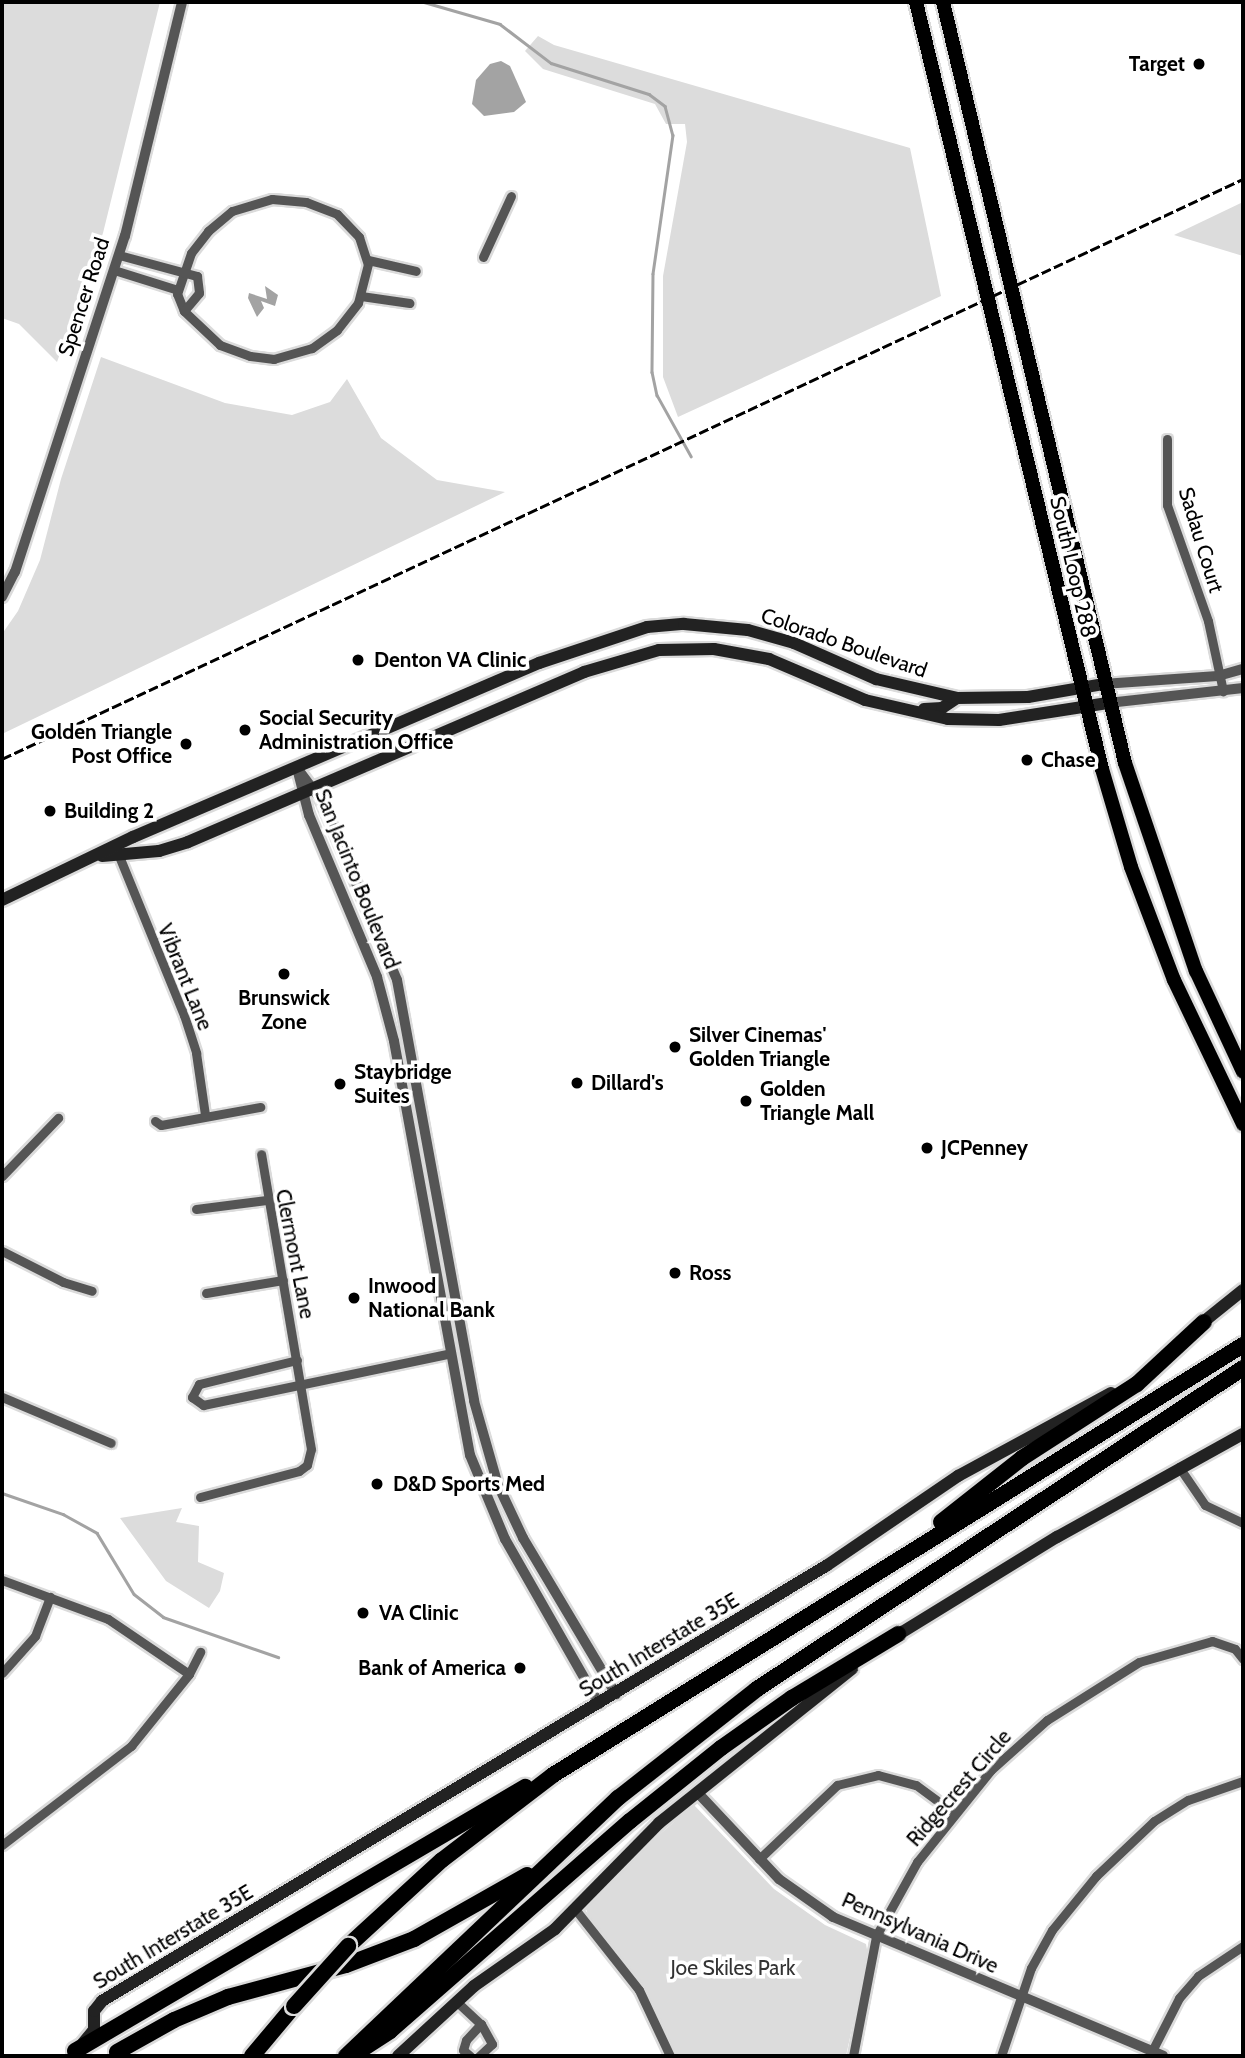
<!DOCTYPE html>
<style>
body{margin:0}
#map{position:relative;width:1245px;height:2058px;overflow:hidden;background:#fff;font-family:Cabin,sans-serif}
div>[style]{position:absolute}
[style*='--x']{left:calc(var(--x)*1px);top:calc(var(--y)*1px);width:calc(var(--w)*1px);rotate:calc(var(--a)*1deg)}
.green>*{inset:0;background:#dcdcdc}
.water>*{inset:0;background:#a3a3a3}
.stream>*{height:2.5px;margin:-1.25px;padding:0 1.25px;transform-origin:1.25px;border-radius:1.25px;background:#a3a3a3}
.roads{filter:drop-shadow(2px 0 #dbdbdb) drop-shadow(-2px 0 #dbdbdb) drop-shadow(0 2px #dbdbdb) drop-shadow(0 -2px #dbdbdb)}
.minor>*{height:9px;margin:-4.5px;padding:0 4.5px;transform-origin:4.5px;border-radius:4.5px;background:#555}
.tertiary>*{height:10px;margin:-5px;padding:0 5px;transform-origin:5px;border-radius:5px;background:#555}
.secondary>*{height:12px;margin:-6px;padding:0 6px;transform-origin:6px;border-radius:6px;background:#222}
.trunk>*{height:14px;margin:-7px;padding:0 7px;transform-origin:7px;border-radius:7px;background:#000}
.motorway>*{height:16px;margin:-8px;padding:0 8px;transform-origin:8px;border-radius:8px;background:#000}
.rail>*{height:2.5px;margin-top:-1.25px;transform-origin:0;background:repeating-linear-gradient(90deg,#000 0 10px,transparent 0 13.5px)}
.bridges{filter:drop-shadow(2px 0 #dbdbdb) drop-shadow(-2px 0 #dbdbdb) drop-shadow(0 2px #dbdbdb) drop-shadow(0 -2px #dbdbdb)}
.motorway-bridge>*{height:16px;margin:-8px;padding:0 8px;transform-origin:8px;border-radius:8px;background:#000}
.dots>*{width:19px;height:19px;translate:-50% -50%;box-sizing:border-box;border:4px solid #fff;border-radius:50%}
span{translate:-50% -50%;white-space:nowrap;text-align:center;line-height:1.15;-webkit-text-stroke:7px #fff;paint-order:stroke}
.poi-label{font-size:21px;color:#000;font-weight:700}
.right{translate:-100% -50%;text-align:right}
.left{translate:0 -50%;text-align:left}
.street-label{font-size:21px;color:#000}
.park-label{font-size:21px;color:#333}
.frame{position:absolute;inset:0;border:4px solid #000;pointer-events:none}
</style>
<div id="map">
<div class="green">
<i style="clip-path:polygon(2px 2px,160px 2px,103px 233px,57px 362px,19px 324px,2px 318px)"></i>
<i style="clip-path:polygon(538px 36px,554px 45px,910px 148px,941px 296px,678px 417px,663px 377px,663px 276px,687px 142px,685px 124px,666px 124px,655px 104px,543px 69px,525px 51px)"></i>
<i style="clip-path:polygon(1243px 202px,1243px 256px,1174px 235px)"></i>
<i style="clip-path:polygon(101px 357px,225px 403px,292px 415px,330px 402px,347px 379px,381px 438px,437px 480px,505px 492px,2px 734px,2px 634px,18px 611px,40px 560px,61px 479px)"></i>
<i style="clip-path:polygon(182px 1508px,176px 1522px,199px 1526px,198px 1562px,224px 1573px,220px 1591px,209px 1608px,166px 1581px,120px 1518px)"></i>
<i style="clip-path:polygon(694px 1805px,774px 1889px,825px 1925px,866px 1944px,868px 1955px,846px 2056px,675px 2056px,643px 1988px,588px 1915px,585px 1906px,625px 1864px)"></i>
</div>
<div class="water">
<i style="clip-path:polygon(501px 61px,510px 66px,526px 102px,514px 112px,484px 116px,472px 104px,476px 80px,490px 64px)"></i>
<i style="clip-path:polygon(265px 286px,278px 295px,275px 306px,261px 301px,264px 308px,257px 317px,248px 298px,249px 293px,267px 299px)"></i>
</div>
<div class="stream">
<i style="--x:424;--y:2;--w:79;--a:16.1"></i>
<i style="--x:500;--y:24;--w:64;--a:37.4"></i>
<i style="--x:551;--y:63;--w:103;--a:17.6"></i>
<i style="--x:649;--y:94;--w:20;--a:37"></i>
<i style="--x:665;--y:106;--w:30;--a:75"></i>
<i style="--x:673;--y:135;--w:140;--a:98.2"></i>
<i style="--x:653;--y:274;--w:98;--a:90.6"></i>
<i style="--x:652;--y:372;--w:24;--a:78"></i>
<i style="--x:657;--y:395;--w:70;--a:60.9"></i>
<i style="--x:2;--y:1493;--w:65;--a:19"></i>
<i style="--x:63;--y:1514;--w:39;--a:29"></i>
<i style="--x:97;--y:1533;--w:71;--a:58.8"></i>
<i style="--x:134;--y:1594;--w:37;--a:38"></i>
<i style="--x:163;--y:1617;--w:122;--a:19.2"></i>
</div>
<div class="roads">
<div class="minor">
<i style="--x:272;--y:199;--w:34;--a:5"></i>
<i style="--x:306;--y:202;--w:33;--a:21"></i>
<i style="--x:337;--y:214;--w:32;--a:46"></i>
<i style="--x:359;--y:237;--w:28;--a:72"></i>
<i style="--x:368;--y:264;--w:40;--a:104.4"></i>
<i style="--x:358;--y:303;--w:34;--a:128"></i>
<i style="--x:337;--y:330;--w:31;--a:144"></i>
<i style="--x:312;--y:348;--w:40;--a:164"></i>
<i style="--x:274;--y:359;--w:24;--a:-173"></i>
<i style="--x:250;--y:356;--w:32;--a:-160"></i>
<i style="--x:220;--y:345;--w:50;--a:-136.6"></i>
<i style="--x:184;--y:311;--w:18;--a:-112"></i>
<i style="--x:177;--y:294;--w:43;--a:-71.1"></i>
<i style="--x:191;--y:253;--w:28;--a:-52"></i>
<i style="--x:208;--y:231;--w:31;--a:-40"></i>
<i style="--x:232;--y:211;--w:42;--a:-16.7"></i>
<i style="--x:119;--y:255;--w:81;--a:15.1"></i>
<i style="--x:197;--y:276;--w:17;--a:83"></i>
<i style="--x:199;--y:293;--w:23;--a:130"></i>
<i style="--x:483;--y:257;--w:67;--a:-65.3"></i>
<i style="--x:368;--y:260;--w:49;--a:12.9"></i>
<i style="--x:114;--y:270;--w:67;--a:17.4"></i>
<i style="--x:361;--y:296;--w:49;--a:8.3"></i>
<i style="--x:1167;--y:439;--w:66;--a:90"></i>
<i style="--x:1167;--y:505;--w:123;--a:70.5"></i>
<i style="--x:1208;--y:621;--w:72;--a:77.9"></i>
<i style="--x:119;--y:856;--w:172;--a:67.8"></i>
<i style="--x:184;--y:1015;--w:40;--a:72"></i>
<i style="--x:196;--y:1053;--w:63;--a:81.7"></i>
<i style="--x:155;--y:1121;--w:7;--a:34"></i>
<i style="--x:161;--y:1125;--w:101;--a:-10.3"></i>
<i style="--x:2;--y:1176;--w:81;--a:-46"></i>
<i style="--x:196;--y:1209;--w:71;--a:-7.3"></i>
<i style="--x:2;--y:1251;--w:68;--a:26.9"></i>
<i style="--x:63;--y:1282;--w:30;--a:17"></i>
<i style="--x:206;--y:1293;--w:78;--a:-9.6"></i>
<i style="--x:297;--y:1360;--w:101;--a:166.2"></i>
<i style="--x:199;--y:1384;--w:15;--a:118"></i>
<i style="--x:192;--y:1397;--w:14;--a:36"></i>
<i style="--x:203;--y:1405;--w:253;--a:-11.8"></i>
<i style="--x:2;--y:1397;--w:118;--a:22.9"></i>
<i style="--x:1179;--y:1467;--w:46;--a:55.6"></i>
<i style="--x:1205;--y:1505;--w:42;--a:25.3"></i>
<i style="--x:200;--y:1497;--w:102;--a:-14.7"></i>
<i style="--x:299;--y:1471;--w:10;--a:-37"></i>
<i style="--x:307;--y:1465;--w:16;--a:-76"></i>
<i style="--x:311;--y:1449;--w:299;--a:-99.6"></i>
<i style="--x:2;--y:1580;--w:113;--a:20.2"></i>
<i style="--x:108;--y:1619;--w:98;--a:34.2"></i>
<i style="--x:2;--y:1673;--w:50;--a:-48.3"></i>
<i style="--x:35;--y:1636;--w:42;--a:-69"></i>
<i style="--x:2;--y:1845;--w:163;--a:-37.5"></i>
<i style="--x:131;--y:1746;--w:92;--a:-51.1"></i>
<i style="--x:189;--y:1674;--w:25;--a:-63"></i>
<i style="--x:759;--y:1859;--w:108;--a:-43.5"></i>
<i style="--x:837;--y:1785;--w:42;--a:-13.7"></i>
<i style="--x:878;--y:1775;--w:39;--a:15"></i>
<i style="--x:916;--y:1785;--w:47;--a:36.4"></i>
<i style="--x:575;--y:1909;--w:103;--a:51.7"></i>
<i style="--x:639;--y:1990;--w:73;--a:64.8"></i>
<i style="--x:457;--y:2002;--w:33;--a:43"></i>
<i style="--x:1152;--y:2051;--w:59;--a:-63"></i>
<i style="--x:1179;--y:1998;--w:29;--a:-49"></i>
<i style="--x:1198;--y:1976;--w:54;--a:-33.7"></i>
<i style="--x:470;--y:2056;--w:9;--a:-139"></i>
<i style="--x:463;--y:2050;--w:10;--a:-73"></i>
<i style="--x:466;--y:2040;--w:22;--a:-47"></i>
<i style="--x:481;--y:2024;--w:23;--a:61"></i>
<i style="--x:492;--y:2044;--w:18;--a:137"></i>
<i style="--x:853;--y:2056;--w:122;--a:-79.1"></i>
<i style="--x:876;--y:1936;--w:85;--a:-61"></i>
<i style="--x:917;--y:1862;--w:118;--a:-51.2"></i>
<i style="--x:991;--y:1770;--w:75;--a:-41.8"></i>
<i style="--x:1047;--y:1720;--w:109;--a:-32.2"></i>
<i style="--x:1139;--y:1662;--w:76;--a:-16"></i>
<i style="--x:1212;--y:1641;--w:24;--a:19"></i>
<i style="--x:1235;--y:1649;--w:13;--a:51"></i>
<i style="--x:1001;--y:2056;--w:93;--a:-71.2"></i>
<i style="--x:1031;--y:1968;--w:43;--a:-61.1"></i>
<i style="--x:1052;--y:1930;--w:70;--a:-50.8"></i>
<i style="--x:1096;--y:1876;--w:80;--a:-43.5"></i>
<i style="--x:1154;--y:1821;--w:40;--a:-32"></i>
<i style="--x:1188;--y:1800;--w:58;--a:-19.1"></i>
</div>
<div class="tertiary">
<i style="--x:2;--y:597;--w:28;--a:-63"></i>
<i style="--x:15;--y:572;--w:354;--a:-71.9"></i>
<i style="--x:125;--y:236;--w:241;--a:-76.3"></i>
<i style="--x:1103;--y:684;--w:115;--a:-4"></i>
<i style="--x:1218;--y:676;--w:26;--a:-16"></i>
<i style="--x:1108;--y:703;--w:136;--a:-6.3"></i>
<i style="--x:297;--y:768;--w:49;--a:75.7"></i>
<i style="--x:309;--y:815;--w:176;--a:67.2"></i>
<i style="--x:377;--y:977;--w:66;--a:75.1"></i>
<i style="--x:394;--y:1041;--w:421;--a:79.6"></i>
<i style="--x:470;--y:1455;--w:91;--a:67.4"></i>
<i style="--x:505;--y:1539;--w:190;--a:60.3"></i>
<i style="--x:297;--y:768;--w:40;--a:53"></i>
<i style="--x:321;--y:800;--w:195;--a:67.1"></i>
<i style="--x:397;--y:980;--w:428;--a:79.6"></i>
<i style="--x:474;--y:1401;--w:87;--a:74.1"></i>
<i style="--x:498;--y:1485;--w:59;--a:64.7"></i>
<i style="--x:523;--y:1538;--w:182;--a:59.2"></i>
<i style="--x:697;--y:1792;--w:120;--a:46.7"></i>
<i style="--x:779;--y:1879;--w:66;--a:35.1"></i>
<i style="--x:833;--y:1917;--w:358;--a:22.8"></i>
</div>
<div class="secondary">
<i style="--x:924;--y:709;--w:18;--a:-3"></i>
<i style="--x:942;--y:708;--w:18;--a:-34"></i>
<i style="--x:102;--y:856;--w:57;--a:-5"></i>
<i style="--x:159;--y:851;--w:30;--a:-17"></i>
<i style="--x:188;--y:842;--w:431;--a:-23.2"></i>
<i style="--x:584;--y:672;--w:78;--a:-16.3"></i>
<i style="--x:659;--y:650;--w:55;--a:-1"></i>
<i style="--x:714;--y:649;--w:56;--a:10.3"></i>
<i style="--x:769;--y:659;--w:104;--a:23.1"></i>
<i style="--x:865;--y:700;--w:85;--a:12.9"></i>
<i style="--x:948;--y:719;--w:51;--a:1.1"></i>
<i style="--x:999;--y:720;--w:110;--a:-8.9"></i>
<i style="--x:2;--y:900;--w:145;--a:-25.7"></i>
<i style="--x:133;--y:837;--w:442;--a:-23.2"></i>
<i style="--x:539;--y:663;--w:114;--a:-18.4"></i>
<i style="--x:647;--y:627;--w:37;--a:-5"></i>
<i style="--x:684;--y:624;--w:64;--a:5.4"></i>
<i style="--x:748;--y:630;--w:48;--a:15.8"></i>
<i style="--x:794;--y:643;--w:90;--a:23.7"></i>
<i style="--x:876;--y:679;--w:83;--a:13.2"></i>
<i style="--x:957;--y:698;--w:71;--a:-0.8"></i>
<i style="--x:1028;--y:697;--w:76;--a:-9.8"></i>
<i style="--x:1197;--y:1327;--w:59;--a:-38.8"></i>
<i style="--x:891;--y:1639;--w:195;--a:-31.6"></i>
<i style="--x:1057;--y:1537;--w:213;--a:-29"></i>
<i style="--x:83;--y:2043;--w:17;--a:-50"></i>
<i style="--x:94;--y:2030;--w:19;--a:-90"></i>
<i style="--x:94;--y:2011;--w:13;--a:-51"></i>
<i style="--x:102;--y:2001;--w:845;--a:-31"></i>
<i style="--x:826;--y:1566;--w:160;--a:-34.3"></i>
<i style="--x:958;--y:1476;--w:174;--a:-28.5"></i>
<i style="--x:398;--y:2056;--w:103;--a:-42.6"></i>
<i style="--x:474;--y:1986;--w:99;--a:-35.1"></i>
<i style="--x:555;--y:1929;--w:148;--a:-45.5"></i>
<i style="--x:659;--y:1823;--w:247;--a:-38.6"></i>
</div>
<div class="trunk">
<i style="--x:916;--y:2;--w:789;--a:76.37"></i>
<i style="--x:1102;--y:769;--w:102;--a:73.5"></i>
<i style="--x:1131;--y:867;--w:121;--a:69.2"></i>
<i style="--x:1174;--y:980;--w:160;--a:64.4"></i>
<i style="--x:943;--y:2;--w:782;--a:76.55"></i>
<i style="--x:1125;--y:763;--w:220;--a:71.2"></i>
<i style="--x:1196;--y:971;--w:111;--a:65"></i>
</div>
<div class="motorway">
<i style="--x:941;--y:1522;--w:103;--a:-38.3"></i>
<i style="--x:1022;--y:1458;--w:137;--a:-32.8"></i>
<i style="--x:1137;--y:1384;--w:91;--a:-42.8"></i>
<i style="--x:348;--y:1946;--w:127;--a:-42.5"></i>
<i style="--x:442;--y:1860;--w:140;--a:-37.4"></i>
<i style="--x:553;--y:1775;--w:813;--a:-31.93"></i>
<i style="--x:361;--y:2050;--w:35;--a:-33"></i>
<i style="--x:390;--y:2031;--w:319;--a:-41.2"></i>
<i style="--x:630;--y:1821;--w:117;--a:-38.7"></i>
<i style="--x:721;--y:1748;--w:87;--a:-35.2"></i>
<i style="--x:792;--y:1698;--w:124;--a:-31.1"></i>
<i style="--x:75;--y:2051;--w:522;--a:-30.4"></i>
<i style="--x:117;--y:2052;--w:65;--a:-29.3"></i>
<i style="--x:174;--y:2020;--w:59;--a:-23.1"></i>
<i style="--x:228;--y:1997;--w:122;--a:-15.2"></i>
<i style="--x:346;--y:1965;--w:73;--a:-20.9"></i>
<i style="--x:414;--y:1939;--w:130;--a:-29.5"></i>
<i style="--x:252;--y:2056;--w:65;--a:-50"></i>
<i style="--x:346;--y:2056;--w:375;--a:-43.5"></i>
<i style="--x:618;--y:1798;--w:177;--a:-38.1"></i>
<i style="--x:757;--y:1689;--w:582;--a:-33.44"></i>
</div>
</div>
<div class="rail">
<i style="--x:2;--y:759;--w:1370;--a:-25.05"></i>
</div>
<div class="bridges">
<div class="motorway-bridge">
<i style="--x:294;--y:2006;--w:81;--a:-48"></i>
</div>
</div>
<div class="dots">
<i style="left:1199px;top:64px;background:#000"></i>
<i style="left:358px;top:660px;background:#000"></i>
<i style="left:245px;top:730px;background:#000"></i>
<i style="left:186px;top:744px;background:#000"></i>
<i style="left:1027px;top:760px;background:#000"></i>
<i style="left:50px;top:811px;background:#000"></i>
<i style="left:284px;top:974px;background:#000"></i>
<i style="left:675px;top:1047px;background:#000"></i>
<i style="left:577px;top:1083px;background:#000"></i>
<i style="left:340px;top:1084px;background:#000"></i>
<i style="left:746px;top:1101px;background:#000"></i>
<i style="left:927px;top:1148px;background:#000"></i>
<i style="left:675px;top:1273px;background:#000"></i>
<i style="left:354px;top:1298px;background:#000"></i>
<i style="left:377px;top:1484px;background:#000"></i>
<i style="left:363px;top:1613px;background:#000"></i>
<i style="left:520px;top:1668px;background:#000"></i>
</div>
<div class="poi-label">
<span class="right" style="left:1185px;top:64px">Target</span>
<span class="left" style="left:374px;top:660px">Denton VA Clinic</span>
<span class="left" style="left:259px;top:730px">Social Security<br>Administration Office</span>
<span class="right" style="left:172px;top:744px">Golden Triangle<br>Post Office</span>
<span class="left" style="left:1041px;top:760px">Chase</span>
<span class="left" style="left:64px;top:811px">Building 2</span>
<span style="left:284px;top:1010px">Brunswick<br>Zone</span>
<span class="left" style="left:689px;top:1047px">Silver Cinemas'<br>Golden Triangle</span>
<span class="left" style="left:354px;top:1084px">Staybridge<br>Suites</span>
<span class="left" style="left:591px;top:1083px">Dillard's</span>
<span class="left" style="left:760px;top:1101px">Golden<br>Triangle Mall</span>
<span class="left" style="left:941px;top:1148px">JCPenney</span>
<span class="left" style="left:689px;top:1273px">Ross</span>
<span class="left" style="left:368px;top:1298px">Inwood<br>National Bank</span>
<span class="left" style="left:393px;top:1484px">D&amp;D Sports Med</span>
<span class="left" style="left:379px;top:1613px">VA Clinic</span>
<span class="right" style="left:506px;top:1668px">Bank of America</span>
</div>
<div class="street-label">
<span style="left:84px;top:297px;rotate:-72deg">Spencer Road</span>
<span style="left:1201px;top:540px;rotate:73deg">Sadau Court</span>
<span style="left:1073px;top:567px;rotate:77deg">South Loop 288</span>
<span style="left:844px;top:643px;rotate:19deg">Colorado Boulevard</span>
<span style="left:357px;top:879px;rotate:68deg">San Jacinto Boulevard</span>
<span style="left:185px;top:977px;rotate:68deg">Vibrant Lane</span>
<span style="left:295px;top:1254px;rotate:79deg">Clermont Lane</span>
<span style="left:659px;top:1645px;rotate:-31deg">South Interstate 35E</span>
<span style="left:959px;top:1788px;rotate:-49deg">Ridgecrest Circle</span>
<span style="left:920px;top:1933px;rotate:24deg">Pennsylvania Drive</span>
<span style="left:173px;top:1937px;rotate:-31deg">South Interstate 35E</span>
</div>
<div class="park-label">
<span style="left:733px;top:1968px">Joe Skiles Park</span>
</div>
<div class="frame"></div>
</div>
